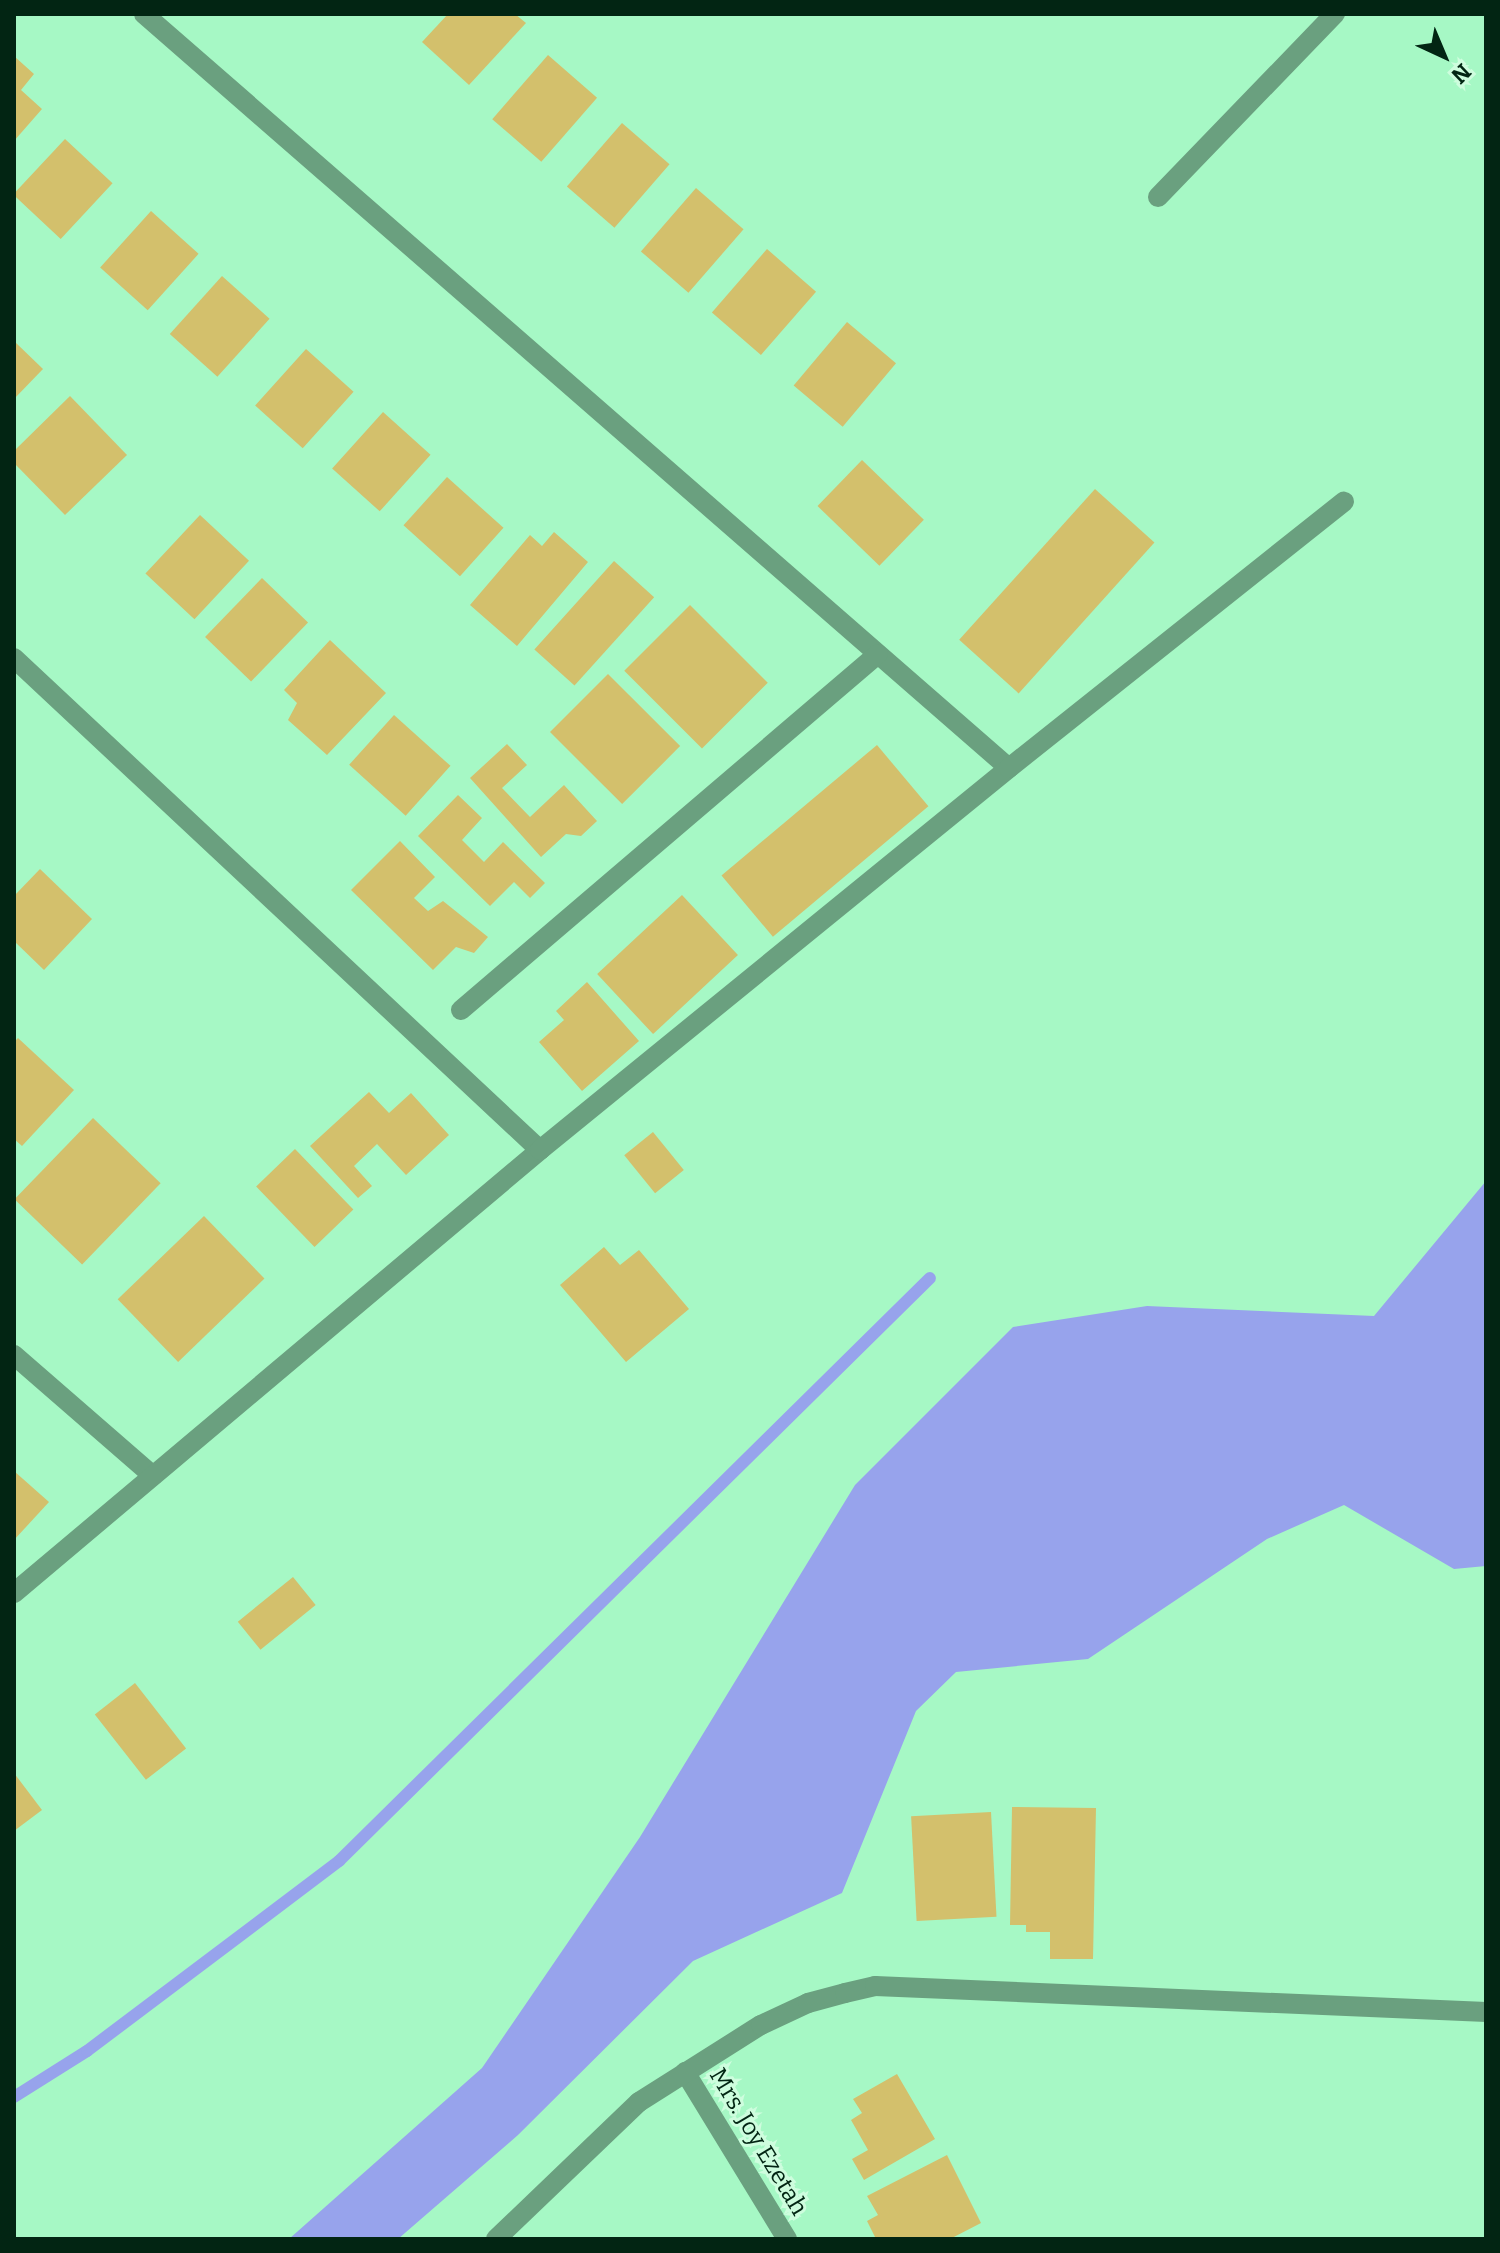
<!DOCTYPE html>
<style>
body{margin:0}
#map{position:relative;width:1500px;height:2253px;overflow:hidden;background:#a6f8c5;font-family:Bitter,serif}
div>[style]{position:absolute}
[style*='--x']{left:calc(var(--x)*1px);top:calc(var(--y)*1px);width:calc(var(--w)*1px);rotate:calc(var(--a)*1deg)}
.water>*{inset:0;background:#97a3ec}
.stream>*{height:12px;margin:-6px;padding:0 6px;transform-origin:6px;border-radius:6px;background:#97a3ec}
.building>*{inset:0;background:#d3c06c;transform-origin:0 0}
.minor>*{height:20px;margin:-10px;padding:0 10px;transform-origin:10px;border-radius:10px;background:#6aa07f}
span{translate:-50% -50%;white-space:nowrap;text-align:center;line-height:1.15;-webkit-text-stroke:6px #cefdde;paint-order:stroke}
.street-label{font-size:24px;color:#022513}
.frame{position:absolute;inset:0;border:16px solid #022513;pointer-events:none}
.north{position:absolute;left:1404px;top:16px;width:80px;height:80px;-webkit-text-stroke:6px #cefdde;paint-order:stroke;rotate:136deg;font-size:22px;font-weight:700;line-height:32px;text-align:center;color:#022513}
.north::after{content:'';display:block;margin:auto;width:28px;height:36px;background:#022513;clip-path:polygon(50% 0,100% 100%,50% 72%,0 100%)}
</style>
<div id="map">
<div class="water">
<i style="clip-path:polygon(1486px 1181px,1486px 1566px,1454px 1569px,1344px 1505px,1267px 1539px,1088px 1659px,956px 1672px,916px 1711px,842px 1893px,693px 1961px,518px 2135px,398px 2239px,289px 2239px,482px 2068px,640px 1837px,855px 1485px,1013px 1327px,1147px 1306px,1374px 1316px)"></i>
</div>
<div class="stream">
<i style="--x:14;--y:2097;--w:86;--a:-32.2"></i>
<i style="--x:87;--y:2051;--w:316;--a:-37"></i>
<i style="--x:339;--y:1861;--w:830;--a:-44.61"></i>
</div>
<div class="building">
<i style="clip-path:polygon(448px 14px,515px 14px,526px 23px,469px 85px,422px 42px)"></i>
<i style="left:548px;top:55px;width:65px;height:85px;rotate:41deg"></i>
<i style="clip-path:polygon(14px 56px,34px 74px,21px 90px,42px 109px,14px 141px)"></i>
<i style="left:622px;top:123px;width:63px;height:84px;rotate:41deg"></i>
<i style="left:65px;top:139px;width:65px;height:76px;rotate:43deg"></i>
<i style="left:696px;top:188px;width:63px;height:84px;rotate:41deg"></i>
<i style="left:151px;top:211px;width:64px;height:76px;rotate:42deg"></i>
<i style="left:767px;top:249px;width:65px;height:84px;rotate:41deg"></i>
<i style="left:222px;top:276px;width:64px;height:78px;rotate:42deg"></i>
<i style="left:847px;top:322px;width:64px;height:83px;rotate:40deg"></i>
<i style="clip-path:polygon(14px 341px,43px 369px,14px 399px)"></i>
<i style="left:306px;top:349px;width:64px;height:76px;rotate:42deg"></i>
<i style="clip-path:polygon(70px 396px,127px 455px,65px 515px,14px 463px,14px 451px)"></i>
<i style="left:383px;top:412px;width:64px;height:76px;rotate:42deg"></i>
<i style="left:862px;top:460px;width:86px;height:64px;rotate:44deg"></i>
<i style="left:447px;top:477px;width:76px;height:65px;rotate:42deg"></i>
<i style="left:1095px;top:489px;width:80px;height:203px;rotate:42deg"></i>
<i style="left:200px;top:515px;width:67px;height:80px;rotate:43deg"></i>
<i style="clip-path:polygon(554px 532px,588px 562px,517px 646px,470px 605px,530px 535px,542px 546px)"></i>
<i style="left:614px;top:561px;width:54px;height:119px;rotate:42deg"></i>
<i style="left:262px;top:578px;width:64px;height:82px;rotate:44deg"></i>
<i style="left:690px;top:605px;width:110px;height:93px;rotate:45deg"></i>
<i style="clip-path:polygon(330px 640px,386px 693px,327px 755px,288px 720px,297px 703px,284px 690px)"></i>
<i style="left:608px;top:674px;width:102px;height:82px;rotate:45deg"></i>
<i style="left:394px;top:715px;width:76px;height:67px;rotate:42deg"></i>
<i style="clip-path:polygon(507px 744px,527px 765px,502px 788px,530px 817px,564px 785px,597px 821px,581px 836px,566px 834px,541px 857px,470px 778px)"></i>
<i style="left:877px;top:745px;width:80px;height:203px;rotate:50deg"></i>
<i style="clip-path:polygon(458px 795px,482px 818px,462px 840px,484px 862px,503px 842px,545px 883px,530px 898px,514px 882px,490px 906px,418px 836px)"></i>
<i style="clip-path:polygon(400px 841px,435px 877px,414px 898px,428px 911px,443px 901px,488px 937px,474px 953px,456px 947px,433px 970px,351px 890px)"></i>
<i style="clip-path:polygon(40px 869px,92px 919px,44px 970px,14px 941px,14px 896px)"></i>
<i style="left:682px;top:895px;width:82px;height:116px;rotate:47deg"></i>
<i style="clip-path:polygon(587px 982px,639px 1041px,582px 1091px,539px 1042px,564px 1020px,556px 1011px)"></i>
<i style="clip-path:polygon(18px 1038px,74px 1090px,22px 1146px,14px 1139px,14px 1042px)"></i>
<i style="clip-path:polygon(369px 1092px,389px 1113px,411px 1093px,449px 1135px,406px 1175px,377px 1144px,354px 1166px,372px 1186px,358px 1198px,310px 1146px)"></i>
<i style="left:93px;top:1118px;width:94px;height:113px;rotate:44deg"></i>
<i style="left:653px;top:1132px;width:49px;height:37px;rotate:51deg"></i>
<i style="left:295px;top:1149px;width:84px;height:54px;rotate:46deg"></i>
<i style="left:204px;top:1216px;width:87px;height:120px;rotate:46deg"></i>
<i style="clip-path:polygon(604px 1247px,620px 1265px,639px 1250px,689px 1309px,626px 1362px,560px 1285px)"></i>
<i style="clip-path:polygon(14px 1471px,49px 1502px,14px 1540px)"></i>
<i style="left:293px;top:1577px;width:36px;height:71px;rotate:51deg"></i>
<i style="left:135px;top:1683px;width:83px;height:51px;rotate:52deg"></i>
<i style="clip-path:polygon(14px 1773px,42px 1810px,14px 1831px)"></i>
<i style="clip-path:polygon(1012px 1807px,1096px 1808px,1093px 1959px,1050px 1959px,1050px 1932px,1026px 1932px,1026px 1925px,1010px 1925px)"></i>
<i style="left:991px;top:1812px;width:105px;height:80px;rotate:87deg"></i>
<i style="clip-path:polygon(897px 2074px,935px 2139px,864px 2180px,852px 2159px,868px 2150px,851px 2120px,862px 2113px,853px 2099px)"></i>
<i style="clip-path:polygon(947px 2155px,981px 2223px,950px 2239px,876px 2239px,867px 2221px,878px 2215px,867px 2196px)"></i>
</div>
<div class="minor">
<i style="--x:144;--y:14;--w:1147;--a:41.08"></i>
<i style="--x:1158;--y:197;--w:255;--a:-46"></i>
<i style="--x:14;--y:658;--w:720;--a:43.09"></i>
<i style="--x:461;--y:1010;--w:548;--a:-40.49"></i>
<i style="--x:14;--y:1355;--w:184;--a:41"></i>
<i style="--x:14;--y:1593;--w:688;--a:-40.1"></i>
<i style="--x:540;--y:1150;--w:605;--a:-39.16"></i>
<i style="--x:1009;--y:768;--w:428;--a:-38.5"></i>
<i style="--x:685;--y:2072;--w:196;--a:58.6"></i>
<i style="--x:496;--y:2239;--w:198;--a:-43.8"></i>
<i style="--x:639;--y:2102;--w:144;--a:-32.3"></i>
<i style="--x:761;--y:2025;--w:52;--a:-25.1"></i>
<i style="--x:808;--y:2003;--w:38;--a:-15"></i>
<i style="--x:845;--y:1993;--w:31;--a:-13"></i>
<i style="--x:875;--y:1986;--w:612;--a:2.44"></i>
</div>
<div class="street-label">
<span style="left:758px;top:2142px;rotate:59deg">Mrs. Joy Ezetah</span>
</div>
<div class="frame"></div>
<div class="north">N</div>
</div>
